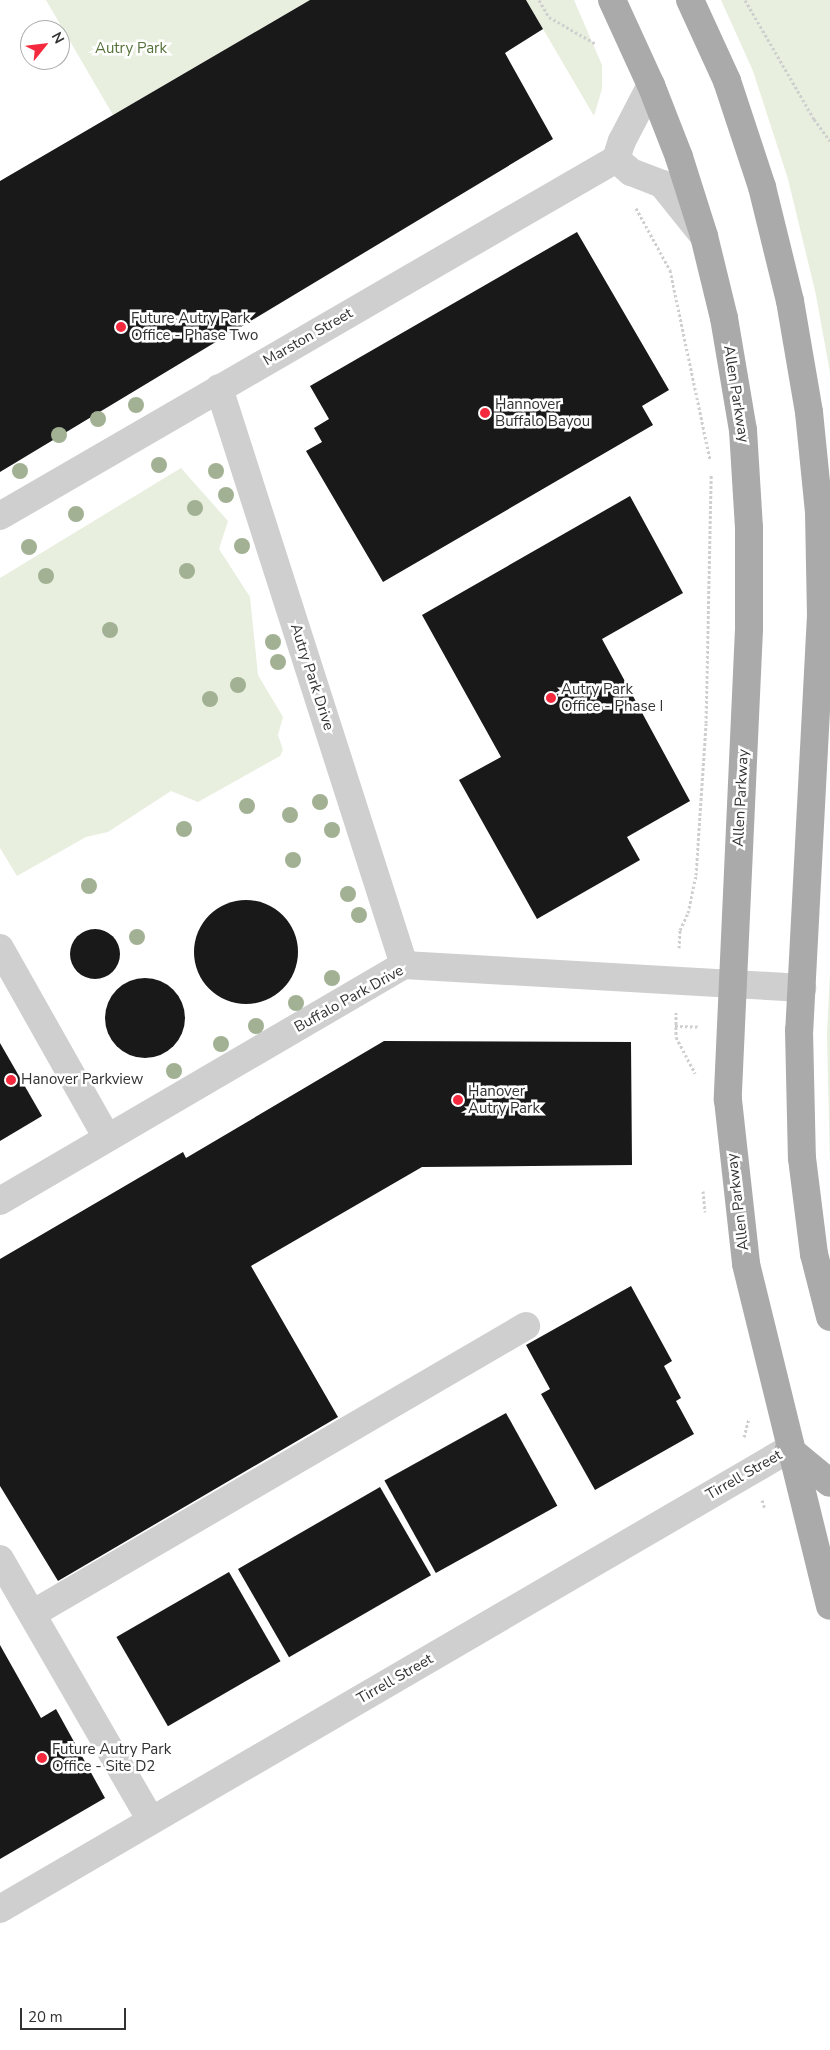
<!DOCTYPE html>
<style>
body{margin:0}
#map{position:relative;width:830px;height:2050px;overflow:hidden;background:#fff;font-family:"Nunito Sans",sans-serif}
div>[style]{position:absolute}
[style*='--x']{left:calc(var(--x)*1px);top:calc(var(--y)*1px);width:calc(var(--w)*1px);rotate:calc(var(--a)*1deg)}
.green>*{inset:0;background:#e8efdf}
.building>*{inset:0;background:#191919;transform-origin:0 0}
.round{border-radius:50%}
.path>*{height:3px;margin-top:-1.5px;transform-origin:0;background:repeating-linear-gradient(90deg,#cfcfcf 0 2.5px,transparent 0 5px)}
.minor>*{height:28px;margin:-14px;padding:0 14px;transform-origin:14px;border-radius:14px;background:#cfcfcf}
.major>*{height:28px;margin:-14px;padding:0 14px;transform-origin:14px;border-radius:14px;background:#aaa}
.trees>*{width:16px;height:16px;margin:-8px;border-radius:50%;background:#a2b193}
.dots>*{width:14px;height:14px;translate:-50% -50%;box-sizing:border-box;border:2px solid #fff;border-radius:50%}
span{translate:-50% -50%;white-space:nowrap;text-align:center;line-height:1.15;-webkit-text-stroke:5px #fff;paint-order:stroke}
.park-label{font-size:15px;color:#56723a}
.poi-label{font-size:15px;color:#323232}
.left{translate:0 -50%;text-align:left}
.street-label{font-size:15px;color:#323232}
.north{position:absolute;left:20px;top:20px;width:50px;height:50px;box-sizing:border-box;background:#fff;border:1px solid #adadad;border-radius:50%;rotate:61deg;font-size:14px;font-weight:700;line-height:20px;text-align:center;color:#323232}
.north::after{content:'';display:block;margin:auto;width:18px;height:22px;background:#f4293d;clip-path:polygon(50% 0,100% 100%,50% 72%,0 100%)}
.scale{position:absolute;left:20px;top:2008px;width:106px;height:22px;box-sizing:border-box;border:2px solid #323232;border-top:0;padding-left:6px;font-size:15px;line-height:18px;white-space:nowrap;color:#323232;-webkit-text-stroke:4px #fff;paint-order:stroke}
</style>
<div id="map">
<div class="green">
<i style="clip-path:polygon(46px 0,310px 0,113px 115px)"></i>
<i style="clip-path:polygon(526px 0,574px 0,602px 65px,602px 89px,594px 116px)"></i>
<i style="clip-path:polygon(721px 0,830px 0,830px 373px,816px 295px,788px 179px,753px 71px)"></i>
<i style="clip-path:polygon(181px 468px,228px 521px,219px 549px,250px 597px,258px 675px,283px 717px,278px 735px,283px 750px,280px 756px,198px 802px,171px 791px,108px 832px,86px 837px,17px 876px,0 848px,0 578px)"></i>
<i style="clip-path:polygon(830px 972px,830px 1166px,827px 1034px)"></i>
</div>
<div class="building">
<i style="clip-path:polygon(310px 0,526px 0,543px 29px,505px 53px,553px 139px,0 472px,0 181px)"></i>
<i style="clip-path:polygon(577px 232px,669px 390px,642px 406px,653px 425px,383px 582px,306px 451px,322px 442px,314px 428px,329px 419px,310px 386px)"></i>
<i style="clip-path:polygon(630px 496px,683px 593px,602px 639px,690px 801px,627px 837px,640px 860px,537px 919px,459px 780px,501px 757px,422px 615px)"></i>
<i class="round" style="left:194px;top:900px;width:104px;height:104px"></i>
<i class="round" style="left:70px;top:929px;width:50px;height:50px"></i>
<i class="round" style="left:105px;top:978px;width:80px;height:80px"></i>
<i style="clip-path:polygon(384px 1041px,631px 1042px,632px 1165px,422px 1167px,251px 1266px,338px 1417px,58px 1581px,0 1486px,0 1259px,183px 1152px,186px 1158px)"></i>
<i style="clip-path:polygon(0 1043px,42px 1116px,0 1141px)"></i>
<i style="clip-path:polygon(631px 1286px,672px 1361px,664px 1366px,681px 1398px,676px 1401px,694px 1434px,595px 1490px,541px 1394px,550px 1389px,526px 1345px)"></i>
<i style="left:506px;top:1413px;width:106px;height:139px;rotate:61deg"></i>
<i style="left:380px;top:1487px;width:102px;height:164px;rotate:60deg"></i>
<i style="left:229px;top:1572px;width:103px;height:130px;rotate:60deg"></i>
<i style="clip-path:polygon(0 1645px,41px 1718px,56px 1709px,105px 1798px,0 1859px)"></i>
</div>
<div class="path">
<i style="--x:539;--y:0;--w:20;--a:60"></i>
<i style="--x:549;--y:17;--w:54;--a:29.9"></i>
<i style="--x:745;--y:0;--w:138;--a:59.9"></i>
<i style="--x:814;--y:119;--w:27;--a:54"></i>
<i style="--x:636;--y:208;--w:71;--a:61.3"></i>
<i style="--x:670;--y:270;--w:193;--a:78.1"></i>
<i style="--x:679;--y:948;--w:18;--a:-87"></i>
<i style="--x:680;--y:930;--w:19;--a:-65"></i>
<i style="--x:688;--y:913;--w:39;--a:-78"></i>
<i style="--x:696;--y:875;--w:152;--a:-86.2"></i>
<i style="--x:706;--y:723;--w:248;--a:-88.8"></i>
<i style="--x:676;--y:1012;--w:25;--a:90"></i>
<i style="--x:676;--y:1037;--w:41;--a:62.2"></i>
<i style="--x:675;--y:1026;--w:24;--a:2"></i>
<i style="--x:703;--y:1191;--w:21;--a:85"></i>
<i style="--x:744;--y:1437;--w:20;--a:-75"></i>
<i style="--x:762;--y:1500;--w:9;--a:72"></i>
</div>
<div class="minor">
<i style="--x:616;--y:159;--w:20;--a:41"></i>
<i style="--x:631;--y:172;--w:33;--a:21"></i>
<i style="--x:662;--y:184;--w:65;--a:51.2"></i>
<i style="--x:616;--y:159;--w:19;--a:-72"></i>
<i style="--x:622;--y:141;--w:63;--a:-62.6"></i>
<i style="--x:219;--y:388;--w:606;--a:72.22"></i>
<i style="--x:0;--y:516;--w:712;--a:-30.09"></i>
<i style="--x:0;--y:948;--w:218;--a:60.6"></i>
<i style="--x:0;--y:1201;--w:468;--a:-30.3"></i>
<i style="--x:404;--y:965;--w:399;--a:3.3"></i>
<i style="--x:0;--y:1559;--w:302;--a:60"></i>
<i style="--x:32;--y:1614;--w:572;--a:-30.24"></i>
<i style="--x:0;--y:1909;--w:913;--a:-30.24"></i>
</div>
<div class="major">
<i style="--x:612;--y:0;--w:94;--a:65.4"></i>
<i style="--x:651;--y:85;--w:77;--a:68.7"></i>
<i style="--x:679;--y:157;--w:83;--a:72.4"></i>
<i style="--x:704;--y:236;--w:84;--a:76.3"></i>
<i style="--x:724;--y:318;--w:114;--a:80.4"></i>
<i style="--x:743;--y:430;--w:98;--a:86.5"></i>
<i style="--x:749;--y:528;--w:101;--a:90"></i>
<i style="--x:749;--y:629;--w:471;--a:92.6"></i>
<i style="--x:728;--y:1100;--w:165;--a:83.7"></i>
<i style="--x:746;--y:1264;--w:352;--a:76.2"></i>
<i style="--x:690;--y:0;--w:89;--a:65.4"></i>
<i style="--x:727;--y:81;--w:112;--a:71.7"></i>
<i style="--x:762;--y:187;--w:117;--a:76.2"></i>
<i style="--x:790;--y:301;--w:113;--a:80.3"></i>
<i style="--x:809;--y:412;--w:100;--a:84.3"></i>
<i style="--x:819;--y:512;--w:103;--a:88.9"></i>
<i style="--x:821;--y:615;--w:416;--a:93"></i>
<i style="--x:799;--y:1030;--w:128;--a:88.7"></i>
<i style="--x:802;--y:1158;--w:97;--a:82.9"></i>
<i style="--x:814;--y:1254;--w:65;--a:75.7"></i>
<i style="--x:789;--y:1449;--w:53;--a:39.7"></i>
</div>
<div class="trees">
<i style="left:136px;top:405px"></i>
<i style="left:98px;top:419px"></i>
<i style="left:59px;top:435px"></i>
<i style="left:159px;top:465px"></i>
<i style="left:20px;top:471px"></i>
<i style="left:216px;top:471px"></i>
<i style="left:226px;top:495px"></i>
<i style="left:195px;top:508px"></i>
<i style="left:76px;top:514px"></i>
<i style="left:242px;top:546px"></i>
<i style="left:29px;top:547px"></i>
<i style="left:187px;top:571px"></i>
<i style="left:46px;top:576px"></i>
<i style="left:110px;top:630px"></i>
<i style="left:273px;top:642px"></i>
<i style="left:278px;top:662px"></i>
<i style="left:238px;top:685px"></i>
<i style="left:210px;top:699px"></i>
<i style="left:320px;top:802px"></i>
<i style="left:247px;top:806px"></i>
<i style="left:290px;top:815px"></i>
<i style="left:184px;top:829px"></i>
<i style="left:332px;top:830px"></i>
<i style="left:293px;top:860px"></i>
<i style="left:89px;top:886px"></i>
<i style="left:348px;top:894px"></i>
<i style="left:359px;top:915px"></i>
<i style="left:137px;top:937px"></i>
<i style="left:332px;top:978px"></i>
<i style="left:296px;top:1003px"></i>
<i style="left:256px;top:1026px"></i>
<i style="left:221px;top:1044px"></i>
<i style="left:174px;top:1071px"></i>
</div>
<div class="dots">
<i style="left:121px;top:327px;background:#f4293d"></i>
<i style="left:485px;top:413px;background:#f4293d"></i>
<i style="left:551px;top:698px;background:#f4293d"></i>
<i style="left:11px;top:1080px;background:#f4293d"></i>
<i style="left:458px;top:1100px;background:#f4293d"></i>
<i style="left:42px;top:1758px;background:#f4293d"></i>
</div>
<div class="park-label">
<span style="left:131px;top:49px">Autry Park</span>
</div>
<div class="poi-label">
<span class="left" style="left:131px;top:327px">Future Autry Park<br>Office - Phase Two</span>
<span class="left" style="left:495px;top:413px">Hannover<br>Buffalo Bayou</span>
<span class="left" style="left:561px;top:698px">Autry Park<br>Office - Phase I</span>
<span class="left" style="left:21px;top:1080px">Hanover Parkview</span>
<span class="left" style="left:468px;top:1100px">Hanover<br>Autry Park</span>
<span class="left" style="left:52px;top:1758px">Future Autry Park<br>Office - Site D2</span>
</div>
<div class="street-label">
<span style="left:308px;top:337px;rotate:-30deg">Marston Street</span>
<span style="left:736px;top:394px;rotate:81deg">Allen Parkway</span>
<span style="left:312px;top:677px;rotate:72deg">Autry Park Drive</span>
<span style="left:741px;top:798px;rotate:-87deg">Allen Parkway</span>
<span style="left:349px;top:999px;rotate:-29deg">Buffalo Park Drive</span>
<span style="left:738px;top:1202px;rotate:-97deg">Allen Parkway</span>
<span style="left:744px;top:1475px;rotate:-30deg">Tirrell Street</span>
<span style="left:395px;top:1679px;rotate:-30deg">Tirrell Street</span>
</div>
<div class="north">N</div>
<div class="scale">20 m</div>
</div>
